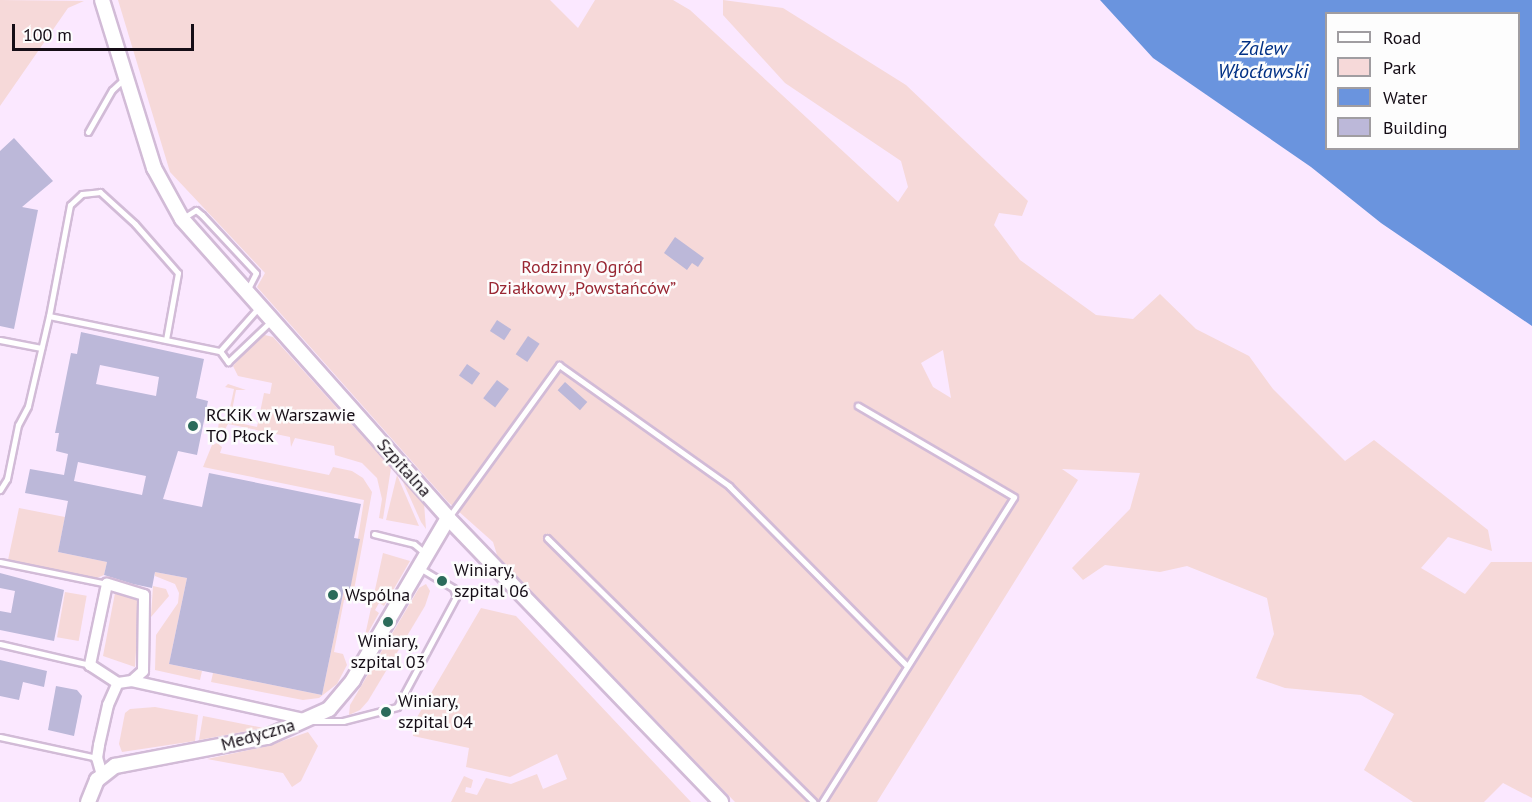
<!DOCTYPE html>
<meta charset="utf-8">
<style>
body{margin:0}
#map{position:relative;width:1532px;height:802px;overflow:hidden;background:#fbe8ff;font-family:"PT Sans",sans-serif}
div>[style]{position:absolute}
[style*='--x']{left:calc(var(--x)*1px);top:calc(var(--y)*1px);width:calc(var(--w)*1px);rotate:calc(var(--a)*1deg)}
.green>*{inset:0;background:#f6d9d9;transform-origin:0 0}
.water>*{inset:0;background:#6a94de}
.building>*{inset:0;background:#bcb8d9;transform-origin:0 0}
.roads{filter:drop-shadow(2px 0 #d2bbd7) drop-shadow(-2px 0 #d2bbd7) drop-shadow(0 2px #d2bbd7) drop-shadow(0 -2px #d2bbd7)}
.service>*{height:5px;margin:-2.5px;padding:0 2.5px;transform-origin:2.5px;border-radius:2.5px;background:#fff}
.minor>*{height:10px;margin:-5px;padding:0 5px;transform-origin:5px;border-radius:5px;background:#fff}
.tertiary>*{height:14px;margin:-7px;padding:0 7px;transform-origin:7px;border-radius:7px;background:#fff}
.dots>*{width:16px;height:16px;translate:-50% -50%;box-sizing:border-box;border:3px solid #fdfdfd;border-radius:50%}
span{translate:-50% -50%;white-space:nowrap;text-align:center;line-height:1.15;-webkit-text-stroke:5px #fdfdfd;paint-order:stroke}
.park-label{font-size:18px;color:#992733}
.poi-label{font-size:18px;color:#150d16}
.left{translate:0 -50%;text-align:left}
.street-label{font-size:18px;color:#150d16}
.water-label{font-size:20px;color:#013085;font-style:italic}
.legend{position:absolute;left:1325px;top:12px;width:195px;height:138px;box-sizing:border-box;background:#fdfdfd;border:2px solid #a09da1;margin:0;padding:8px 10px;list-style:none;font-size:18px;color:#150d16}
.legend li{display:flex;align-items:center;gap:12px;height:30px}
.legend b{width:30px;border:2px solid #a09da1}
.scale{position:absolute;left:12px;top:24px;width:182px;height:27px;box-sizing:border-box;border:3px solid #150d16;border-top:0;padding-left:8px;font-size:18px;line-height:21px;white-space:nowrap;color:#150d16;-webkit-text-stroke:4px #fdfdfd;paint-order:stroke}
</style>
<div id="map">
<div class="green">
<i style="clip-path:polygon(0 0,84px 1px,68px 8px,0 106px)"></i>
<i style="clip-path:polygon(evenodd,118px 0,550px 0,578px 28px,595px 0,673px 0,690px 10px,898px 202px,908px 187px,901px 161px,785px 83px,723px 15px,723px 0,783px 8px,906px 85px,1028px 201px,1022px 216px,999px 213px,994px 225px,1020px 260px,1096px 315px,1133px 319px,1160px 294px,1196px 329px,1249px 356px,1273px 389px,1345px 461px,1374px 440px,1488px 530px,1492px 551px,1448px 537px,1421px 568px,1465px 594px,1491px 562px,1532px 562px,1532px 798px,1503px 783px,1484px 802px,1413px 802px,1364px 770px,1394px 714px,1361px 695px,1285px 688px,1256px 678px,1274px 634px,1267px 598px,1187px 566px,1160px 572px,1105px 565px,1083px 580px,1072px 568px,1130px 509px,1140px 473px,1062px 469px,1078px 480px,877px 802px,735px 802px,497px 555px,493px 542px,448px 502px,257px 287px,265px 273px,170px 172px,118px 0,943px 350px,951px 398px,933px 387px,921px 363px,943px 350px)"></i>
<i style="clip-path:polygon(261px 334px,273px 337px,391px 468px,383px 519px,379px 518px,382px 499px,377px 478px,362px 463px,335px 455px,334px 446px,295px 438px,291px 447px,290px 437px,228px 424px,223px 433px,218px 431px,219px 419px,228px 417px,234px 389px,225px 387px,228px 384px,246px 390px,236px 390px,230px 421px,257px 427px,264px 393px,270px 394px,272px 383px,238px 376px,233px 366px)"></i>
<i style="clip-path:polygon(217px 443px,222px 447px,220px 453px,329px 475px,333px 467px,352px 471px,363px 478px,372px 492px,352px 601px,344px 600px,334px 652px,343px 654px,347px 665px,337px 684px,319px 698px,303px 700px,211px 682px,213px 673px,322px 695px,344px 589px,350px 589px,364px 500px,203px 467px,212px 445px)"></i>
<i style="clip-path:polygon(399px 473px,424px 503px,426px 529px,421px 522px)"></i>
<i style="clip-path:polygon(397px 475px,419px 526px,386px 520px)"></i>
<i style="clip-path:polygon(19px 508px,65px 517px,58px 552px,107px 562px,104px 575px,97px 578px,8px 560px)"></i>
<i style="clip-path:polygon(383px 553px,410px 561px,384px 606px,379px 603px,375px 610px,379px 613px,364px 640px)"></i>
<i style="clip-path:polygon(155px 572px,187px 578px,169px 664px,202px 671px,200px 680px,155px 670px,156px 635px,178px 603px,179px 593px,175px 584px,155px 576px)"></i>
<i style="clip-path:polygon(426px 584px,430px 591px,425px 606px,368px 701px,360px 710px,349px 715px,350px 705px,419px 588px)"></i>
<i style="clip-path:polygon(153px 586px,166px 589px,169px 596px,151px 617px)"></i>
<i style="left:65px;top:592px;width:22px;height:46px;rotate:10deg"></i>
<i style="clip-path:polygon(115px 593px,133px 596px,139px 603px,135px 667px,103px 656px)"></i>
<i style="clip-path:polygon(481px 608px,516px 616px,691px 802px,451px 802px,464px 776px,473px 780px,471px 788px,466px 787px,465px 792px,477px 795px,486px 778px,511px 784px,537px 774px,543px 789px,567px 779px,557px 754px,510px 777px,466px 767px,469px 748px,413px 736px,413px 724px)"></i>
<i style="clip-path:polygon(155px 707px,198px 715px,195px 741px,122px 752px,119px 744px,125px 713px,130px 709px)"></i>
<i style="clip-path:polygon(203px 716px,264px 728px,199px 740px)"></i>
<i style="clip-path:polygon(308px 732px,318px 746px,301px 781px,292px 787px,283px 773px,207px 759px,268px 746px)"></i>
</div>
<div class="water">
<i style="clip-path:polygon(evenodd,1100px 0,1532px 0,1532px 326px,1381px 223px,1311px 167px,1153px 58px,1100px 0,1326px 14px,1518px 14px,1518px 148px,1326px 148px,1326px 14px)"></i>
</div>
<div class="building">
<i style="clip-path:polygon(14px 138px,53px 181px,22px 207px,38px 210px,14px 329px,0 326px,0 151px)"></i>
<i style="clip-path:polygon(675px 237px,704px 258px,698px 267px,692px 263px,687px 270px,664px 253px)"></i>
<i style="left:497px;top:320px;width:17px;height:13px;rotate:33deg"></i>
<i style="clip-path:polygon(evenodd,81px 332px,204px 359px,196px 398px,208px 401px,197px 455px,178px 451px,163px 499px,202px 507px,209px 473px,361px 504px,354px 538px,360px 539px,350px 590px,344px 589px,322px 695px,169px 664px,187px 578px,155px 572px,152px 588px,133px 584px,104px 575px,107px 562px,58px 552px,68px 501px,25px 493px,30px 469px,64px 475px,68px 454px,56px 451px,59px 433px,55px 433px,71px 353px,77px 354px,81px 332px,100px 365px,159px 377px,156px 396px,96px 384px,100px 365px,81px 332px,78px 462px,146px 476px,142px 495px,74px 481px,78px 462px)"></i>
<i style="left:528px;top:336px;width:14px;height:22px;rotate:34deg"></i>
<i style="left:467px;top:364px;width:16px;height:14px;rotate:35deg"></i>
<i style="left:497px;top:380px;width:15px;height:23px;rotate:37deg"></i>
<i style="left:565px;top:382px;width:30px;height:11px;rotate:42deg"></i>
<i style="clip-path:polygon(0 573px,64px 590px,54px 641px,0 630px,0 611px,11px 613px,15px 591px,0 588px)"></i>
<i style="clip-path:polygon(0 660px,47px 671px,44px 687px,23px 682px,19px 700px,0 696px)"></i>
<i style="clip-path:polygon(56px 686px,77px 690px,82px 696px,74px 736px,48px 730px)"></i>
</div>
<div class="roads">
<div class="service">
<i style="--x:88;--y:132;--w:48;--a:-60.3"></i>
<i style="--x:112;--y:90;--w:18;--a:-43"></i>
<i style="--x:183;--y:218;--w:15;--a:-32"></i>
<i style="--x:196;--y:210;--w:8;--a:40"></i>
<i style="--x:202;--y:215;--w:79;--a:47"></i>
<i style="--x:256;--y:273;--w:20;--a:117"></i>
<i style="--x:49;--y:316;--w:113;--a:-79.3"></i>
<i style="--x:70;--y:205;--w:16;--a:-43"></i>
<i style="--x:82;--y:194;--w:18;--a:-6"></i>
<i style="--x:100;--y:192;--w:47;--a:42.4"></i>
<i style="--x:135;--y:224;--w:65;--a:48.7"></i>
<i style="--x:178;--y:273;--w:68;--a:100.2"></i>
<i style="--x:0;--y:340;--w:42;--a:11"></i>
<i style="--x:220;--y:351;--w:57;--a:-48.5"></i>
<i style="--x:0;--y:490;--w:13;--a:-58"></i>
<i style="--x:7;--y:479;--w:55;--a:-78.5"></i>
<i style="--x:18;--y:425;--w:21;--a:-62"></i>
<i style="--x:28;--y:406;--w:92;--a:-76.9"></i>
<i style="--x:49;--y:316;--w:175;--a:11.6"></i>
<i style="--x:220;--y:351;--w:14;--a:54"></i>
<i style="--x:228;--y:362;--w:58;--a:-43.6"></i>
<i style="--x:449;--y:517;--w:188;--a:-54.1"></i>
<i style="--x:559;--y:365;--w:209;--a:35.4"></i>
<i style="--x:729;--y:486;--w:252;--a:45.3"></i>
<i style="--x:374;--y:534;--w:41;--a:14"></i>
<i style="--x:414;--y:544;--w:16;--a:40"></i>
<i style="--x:547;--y:538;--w:375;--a:44.7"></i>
<i style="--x:0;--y:562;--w:109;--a:11.6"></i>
<i style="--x:0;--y:644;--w:92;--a:13.1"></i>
<i style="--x:312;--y:721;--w:31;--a:0"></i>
<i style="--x:343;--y:721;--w:56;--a:-14.5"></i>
<i style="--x:397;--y:707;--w:125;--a:-61.8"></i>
<i style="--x:456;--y:597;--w:9;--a:-108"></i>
<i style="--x:453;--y:588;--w:39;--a:-149"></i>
<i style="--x:0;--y:737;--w:99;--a:12.2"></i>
<i style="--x:822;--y:802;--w:360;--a:-57.8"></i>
<i style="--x:1014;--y:497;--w:181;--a:-149.7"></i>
</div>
<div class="minor">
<i style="--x:132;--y:681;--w:15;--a:-42"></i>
<i style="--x:143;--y:671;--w:76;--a:-89.2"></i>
<i style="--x:144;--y:595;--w:39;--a:-163"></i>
<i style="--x:107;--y:584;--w:83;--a:101.9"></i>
<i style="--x:90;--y:665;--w:33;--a:33"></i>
<i style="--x:118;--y:683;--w:14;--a:-8"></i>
<i style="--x:132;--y:681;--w:180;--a:12.5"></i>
<i style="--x:102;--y:775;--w:18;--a:-106"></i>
<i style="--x:97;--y:758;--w:13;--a:-81"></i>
<i style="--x:99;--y:745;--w:41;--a:-77.3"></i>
<i style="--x:108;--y:705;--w:24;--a:-66"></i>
</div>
<div class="tertiary">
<i style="--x:102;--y:0;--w:176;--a:72.8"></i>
<i style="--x:154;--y:168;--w:58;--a:61.2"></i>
<i style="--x:182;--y:219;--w:400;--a:48.3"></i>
<i style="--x:448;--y:518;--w:394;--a:46.1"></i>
<i style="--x:88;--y:802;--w:24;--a:-68"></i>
<i style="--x:97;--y:780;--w:23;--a:-38"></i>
<i style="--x:115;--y:766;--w:155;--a:-10.8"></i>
<i style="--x:267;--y:737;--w:68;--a:-24.3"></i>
<i style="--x:329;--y:709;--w:38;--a:-50"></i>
<i style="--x:353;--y:680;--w:188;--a:-59.6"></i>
</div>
</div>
<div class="dots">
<i style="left:193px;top:426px;background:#2b6b5a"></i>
<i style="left:442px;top:581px;background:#2b6b5a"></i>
<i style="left:333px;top:595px;background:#2b6b5a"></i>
<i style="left:388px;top:622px;background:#2b6b5a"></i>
<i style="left:386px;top:712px;background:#2b6b5a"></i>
</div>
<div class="park-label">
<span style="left:582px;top:278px">Rodzinny Ogród<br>Działkowy „Powstańców”</span>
</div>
<div class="poi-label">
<span class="left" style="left:206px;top:426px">RCKiK w Warszawie<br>TO Płock</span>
<span class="left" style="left:454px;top:581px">Winiary,<br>szpital 06</span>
<span class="left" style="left:345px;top:595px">Wspólna</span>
<span style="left:388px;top:652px">Winiary,<br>szpital 03</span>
<span class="left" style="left:398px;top:712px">Winiary,<br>szpital 04</span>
</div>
<div class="street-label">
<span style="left:404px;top:468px;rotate:48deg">Szpitalna</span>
<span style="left:258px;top:735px;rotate:-16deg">Medyczna</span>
</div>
<div class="water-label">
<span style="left:1263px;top:60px">Zalew<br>Włocławski</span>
</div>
<ul class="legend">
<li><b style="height:8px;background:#fff"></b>Road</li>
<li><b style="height:16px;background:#f6d9d9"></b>Park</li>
<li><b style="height:16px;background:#6a94de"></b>Water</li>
<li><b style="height:16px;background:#bcb8d9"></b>Building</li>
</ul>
<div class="scale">100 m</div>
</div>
